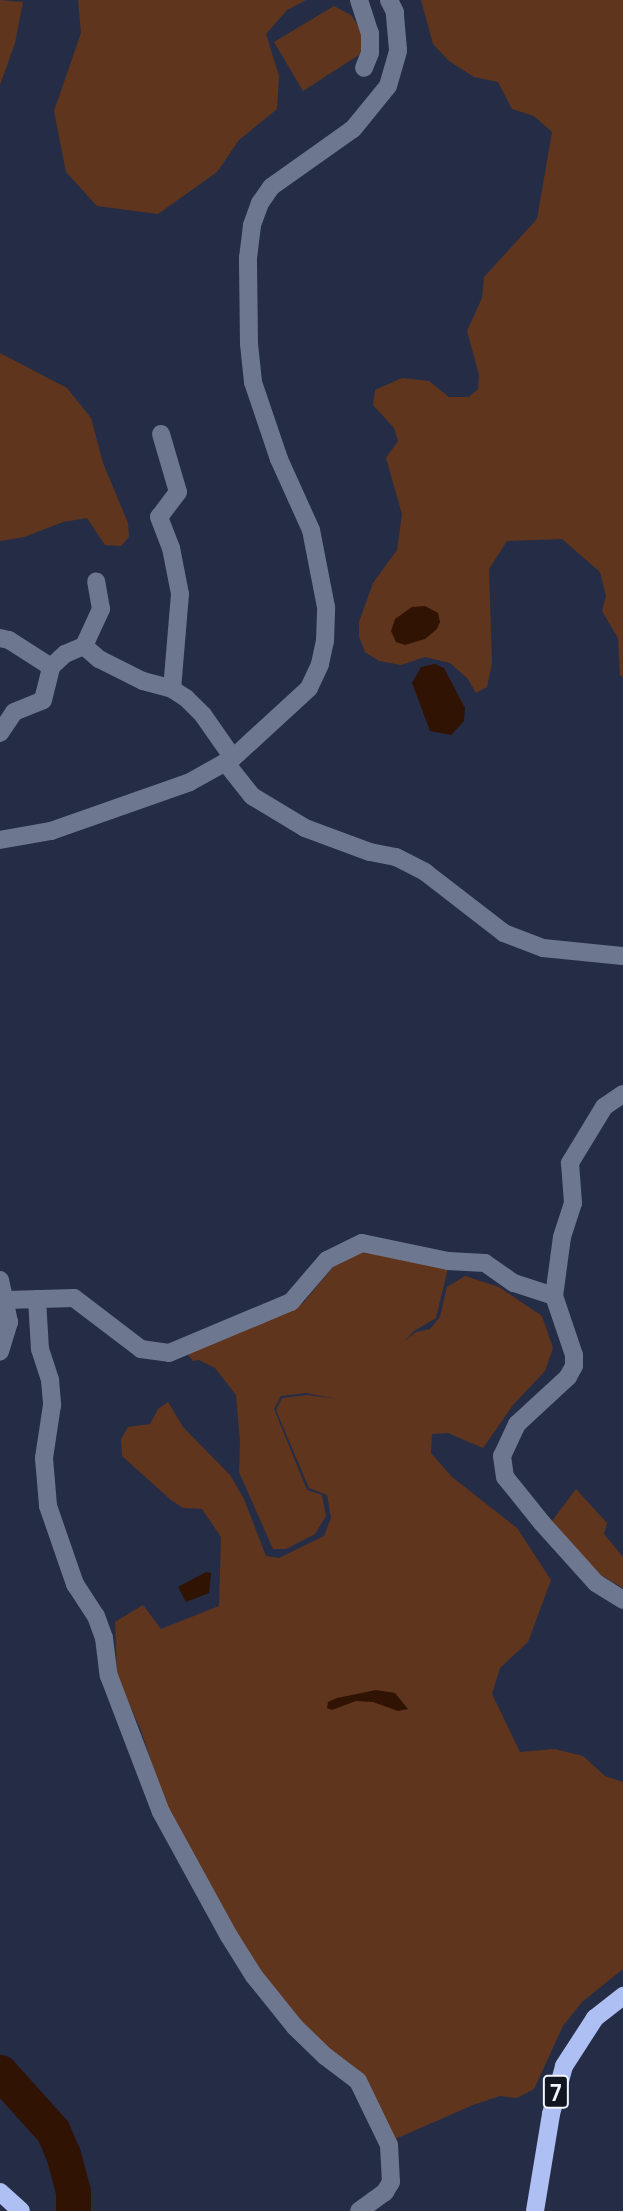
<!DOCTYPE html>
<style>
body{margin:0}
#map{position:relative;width:623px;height:2211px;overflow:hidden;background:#252d46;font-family:Manrope,sans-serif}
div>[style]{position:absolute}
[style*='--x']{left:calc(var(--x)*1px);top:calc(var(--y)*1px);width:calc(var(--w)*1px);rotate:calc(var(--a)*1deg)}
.green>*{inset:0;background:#60351d}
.water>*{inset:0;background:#301303}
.river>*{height:35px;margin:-17.5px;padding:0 17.5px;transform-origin:17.5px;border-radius:17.5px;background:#301303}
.minor>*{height:18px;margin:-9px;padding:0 9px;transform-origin:9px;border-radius:9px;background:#6e7790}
.major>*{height:18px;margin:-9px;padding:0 9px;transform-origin:9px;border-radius:9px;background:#aebff4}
span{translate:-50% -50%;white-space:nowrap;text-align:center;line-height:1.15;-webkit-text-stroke:5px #121621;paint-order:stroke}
.shield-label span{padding:2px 5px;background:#121621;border:2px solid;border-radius:5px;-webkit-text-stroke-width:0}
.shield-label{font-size:23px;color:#f1f5ff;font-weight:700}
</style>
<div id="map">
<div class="green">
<i style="clip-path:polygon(0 0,23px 2px,15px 43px,0 85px)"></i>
<i style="clip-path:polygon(78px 0,306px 0,287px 10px,266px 34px,279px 76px,277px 109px,239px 140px,217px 172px,158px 214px,97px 206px,66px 172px,54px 111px,81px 33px)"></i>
<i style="clip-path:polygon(421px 0,623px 0,623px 678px,620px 675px,618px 638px,602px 611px,606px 596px,600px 572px,562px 539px,507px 541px,489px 569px,492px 663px,487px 687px,476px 693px,468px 679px,450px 663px,425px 657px,401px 665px,379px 661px,365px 652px,359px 636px,359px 622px,373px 583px,397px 550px,402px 514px,386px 458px,398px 441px,394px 428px,373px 405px,375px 390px,402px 378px,429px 381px,449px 397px,469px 397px,478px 389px,479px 375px,467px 331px,482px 298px,484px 277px,537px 219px,552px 132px,534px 116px,512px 109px,498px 82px,474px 77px,449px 61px,433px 44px)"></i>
<i style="clip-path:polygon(334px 6px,351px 15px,364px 35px,365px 51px,303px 91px,274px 42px)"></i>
<i style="clip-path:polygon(0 353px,67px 388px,91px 418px,103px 463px,128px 523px,129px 537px,121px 546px,105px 545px,87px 518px,63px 522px,24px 537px,0 541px)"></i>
<i style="clip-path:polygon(361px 1251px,448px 1268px,436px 1318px,414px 1331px,405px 1341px,416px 1332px,430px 1329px,440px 1317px,447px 1287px,465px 1276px,499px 1287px,542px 1316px,553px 1348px,545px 1371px,513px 1405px,483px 1448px,448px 1433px,432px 1434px,431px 1453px,452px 1477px,517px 1528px,551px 1580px,528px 1642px,500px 1668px,492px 1694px,520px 1752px,555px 1749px,583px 1756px,605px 1776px,623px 1782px,623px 1969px,582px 2002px,563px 2026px,534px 2089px,517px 2098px,500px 2096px,473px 2105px,393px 2140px,309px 2031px,253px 1966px,171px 1820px,140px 1728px,117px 1677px,115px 1622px,143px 1605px,161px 1629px,219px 1606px,221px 1537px,202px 1509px,183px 1508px,171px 1500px,122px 1456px,121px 1439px,128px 1427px,150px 1424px,158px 1409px,168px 1402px,183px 1427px,230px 1475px,244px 1499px,266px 1556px,279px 1558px,324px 1536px,331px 1518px,327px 1495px,309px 1488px,276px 1410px,282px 1398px,307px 1395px,337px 1399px,306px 1393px,281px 1396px,274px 1409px,307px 1490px,322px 1495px,326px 1516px,315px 1534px,286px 1549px,273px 1549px,239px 1472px,240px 1442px,236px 1395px,215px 1368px,199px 1360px,193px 1361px,187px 1354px,303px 1303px,339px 1260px)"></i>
<i style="clip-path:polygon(576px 1489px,607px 1523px,604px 1534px,623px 1557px,623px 1588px,601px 1575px,570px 1545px,552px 1521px)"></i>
</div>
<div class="water">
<i style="clip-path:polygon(425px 606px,438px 613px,440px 622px,437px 629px,425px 639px,405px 645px,396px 642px,391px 631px,395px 619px,412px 607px)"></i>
<i style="clip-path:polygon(435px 664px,444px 668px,465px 708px,464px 721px,451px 735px,430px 731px,412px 683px,421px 667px)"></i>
<i style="clip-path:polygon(206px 1572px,211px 1573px,209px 1593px,186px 1602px,178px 1587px)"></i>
<i style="clip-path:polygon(376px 1690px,395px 1693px,408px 1709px,398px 1711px,373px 1702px,356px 1701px,332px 1710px,327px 1708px,328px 1702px,337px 1698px)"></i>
</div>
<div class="river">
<i style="--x:0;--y:2072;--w:79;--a:48.1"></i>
<i style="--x:53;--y:2131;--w:25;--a:67"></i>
<i style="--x:63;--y:2154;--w:38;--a:75"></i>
<i style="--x:73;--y:2191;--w:20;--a:90"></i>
</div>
<div class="minor">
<i style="--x:359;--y:0;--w:35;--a:72"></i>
<i style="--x:370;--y:33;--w:20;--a:90"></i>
<i style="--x:370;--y:53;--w:16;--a:112"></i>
<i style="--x:161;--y:434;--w:60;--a:73.7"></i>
<i style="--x:178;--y:492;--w:31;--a:127"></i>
<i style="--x:159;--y:517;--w:33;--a:69"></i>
<i style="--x:171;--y:548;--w:47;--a:78.9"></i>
<i style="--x:180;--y:594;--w:95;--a:94.8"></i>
<i style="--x:0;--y:638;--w:9;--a:13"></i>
<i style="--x:9;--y:640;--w:50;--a:32.7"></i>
<i style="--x:84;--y:646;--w:41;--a:-65.3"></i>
<i style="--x:101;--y:609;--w:28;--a:-100"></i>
<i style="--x:0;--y:733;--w:25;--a:-56"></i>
<i style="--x:14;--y:712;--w:31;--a:-22"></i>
<i style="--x:43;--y:700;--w:34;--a:-76"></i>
<i style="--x:51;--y:667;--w:19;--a:-43"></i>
<i style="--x:65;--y:654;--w:21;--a:-23"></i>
<i style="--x:84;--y:646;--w:20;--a:41"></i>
<i style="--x:99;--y:659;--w:49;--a:26.6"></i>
<i style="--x:143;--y:681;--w:30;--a:15"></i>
<i style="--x:172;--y:689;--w:17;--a:33"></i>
<i style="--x:186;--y:698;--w:24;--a:45"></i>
<i style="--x:203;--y:715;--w:52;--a:55.1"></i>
<i style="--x:225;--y:762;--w:43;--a:51.5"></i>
<i style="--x:252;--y:796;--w:62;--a:31.1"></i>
<i style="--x:305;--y:828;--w:69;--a:20.3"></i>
<i style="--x:370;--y:852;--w:26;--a:11"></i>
<i style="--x:396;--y:857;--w:33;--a:27"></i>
<i style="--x:425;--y:872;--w:100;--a:37.7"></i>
<i style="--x:504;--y:933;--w:42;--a:21"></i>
<i style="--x:543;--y:948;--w:80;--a:5.7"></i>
<i style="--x:0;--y:840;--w:52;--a:-10"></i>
<i style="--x:51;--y:831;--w:147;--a:-19.4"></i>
<i style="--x:190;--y:782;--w:49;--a:-29.2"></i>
<i style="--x:233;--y:758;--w:103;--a:-42.6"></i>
<i style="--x:309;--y:688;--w:26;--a:-65"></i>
<i style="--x:320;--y:664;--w:24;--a:-78"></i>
<i style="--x:325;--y:641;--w:34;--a:-88"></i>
<i style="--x:326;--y:607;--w:78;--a:-101"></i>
<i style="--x:311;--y:530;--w:78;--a:-114.3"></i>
<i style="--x:279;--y:459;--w:81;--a:-108.7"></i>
<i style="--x:253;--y:382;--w:38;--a:-96"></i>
<i style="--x:249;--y:344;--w:86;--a:-90.7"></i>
<i style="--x:248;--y:258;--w:33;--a:-83"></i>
<i style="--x:252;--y:225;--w:23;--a:-70"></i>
<i style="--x:260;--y:203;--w:19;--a:-55"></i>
<i style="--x:271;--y:187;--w:100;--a:-35.3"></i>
<i style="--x:353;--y:129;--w:55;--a:-50.9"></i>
<i style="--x:388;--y:86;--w:37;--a:-74"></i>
<i style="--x:398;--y:50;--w:38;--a:-95"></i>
<i style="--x:395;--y:12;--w:13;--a:-117"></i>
<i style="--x:623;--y:1094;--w:23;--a:146"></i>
<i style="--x:604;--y:1107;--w:66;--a:121.3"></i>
<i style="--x:570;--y:1163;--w:40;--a:85.7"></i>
<i style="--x:573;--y:1203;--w:36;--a:108"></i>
<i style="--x:562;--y:1237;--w:60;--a:97.7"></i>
<i style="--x:554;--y:1296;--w:62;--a:71.3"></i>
<i style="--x:574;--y:1355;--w:11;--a:90"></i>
<i style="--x:574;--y:1366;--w:13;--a:119"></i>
<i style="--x:568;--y:1377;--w:69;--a:137.3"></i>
<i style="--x:517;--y:1424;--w:35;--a:115"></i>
<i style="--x:502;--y:1456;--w:21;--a:82"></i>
<i style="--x:505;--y:1477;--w:59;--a:51.2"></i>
<i style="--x:542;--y:1523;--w:81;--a:48"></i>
<i style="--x:596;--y:1583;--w:32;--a:32"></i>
<i style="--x:0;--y:1280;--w:43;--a:77.9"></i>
<i style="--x:9;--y:1322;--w:31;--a:107"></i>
<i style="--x:37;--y:1299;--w:50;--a:86.6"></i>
<i style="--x:40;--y:1349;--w:33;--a:72"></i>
<i style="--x:50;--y:1380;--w:25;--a:85"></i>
<i style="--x:52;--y:1405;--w:54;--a:98.6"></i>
<i style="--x:44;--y:1458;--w:48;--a:85.2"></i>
<i style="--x:48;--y:1506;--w:83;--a:70.9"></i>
<i style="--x:75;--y:1584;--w:38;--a:57"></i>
<i style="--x:96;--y:1616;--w:23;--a:70"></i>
<i style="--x:104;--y:1638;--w:38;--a:83"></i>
<i style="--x:109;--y:1676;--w:146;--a:69.1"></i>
<i style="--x:161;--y:1812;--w:141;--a:61.3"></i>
<i style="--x:229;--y:1936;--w:47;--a:58"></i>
<i style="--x:254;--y:1976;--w:65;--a:51.2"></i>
<i style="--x:295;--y:2027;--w:42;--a:44"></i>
<i style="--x:325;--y:2056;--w:41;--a:37.1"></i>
<i style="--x:358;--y:2081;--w:71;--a:64.2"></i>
<i style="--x:389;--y:2145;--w:37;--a:87"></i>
<i style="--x:391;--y:2182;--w:12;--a:121"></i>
<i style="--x:385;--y:2192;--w:32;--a:144"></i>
<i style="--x:6;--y:1300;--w:68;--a:-1.7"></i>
<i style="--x:74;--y:1298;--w:84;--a:37.3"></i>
<i style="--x:141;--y:1349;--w:28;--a:8"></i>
<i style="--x:169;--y:1353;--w:132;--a:-22.7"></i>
<i style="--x:291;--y:1302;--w:55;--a:-49.4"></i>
<i style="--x:327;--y:1260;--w:39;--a:-26"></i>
<i style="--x:362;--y:1243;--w:88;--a:11.8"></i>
<i style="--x:448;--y:1261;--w:37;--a:3"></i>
<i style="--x:485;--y:1263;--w:35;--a:35"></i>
<i style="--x:514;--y:1283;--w:42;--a:18"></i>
</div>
<div class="major">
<i style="--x:0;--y:2192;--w:28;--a:42"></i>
<i style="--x:535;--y:2211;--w:98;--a:-80.6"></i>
<i style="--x:551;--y:2114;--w:50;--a:-74.8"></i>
<i style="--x:564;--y:2066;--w:57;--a:-57.1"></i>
<i style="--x:595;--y:2018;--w:36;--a:-38"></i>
</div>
<div class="shield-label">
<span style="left:556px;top:2092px">7</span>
</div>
</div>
